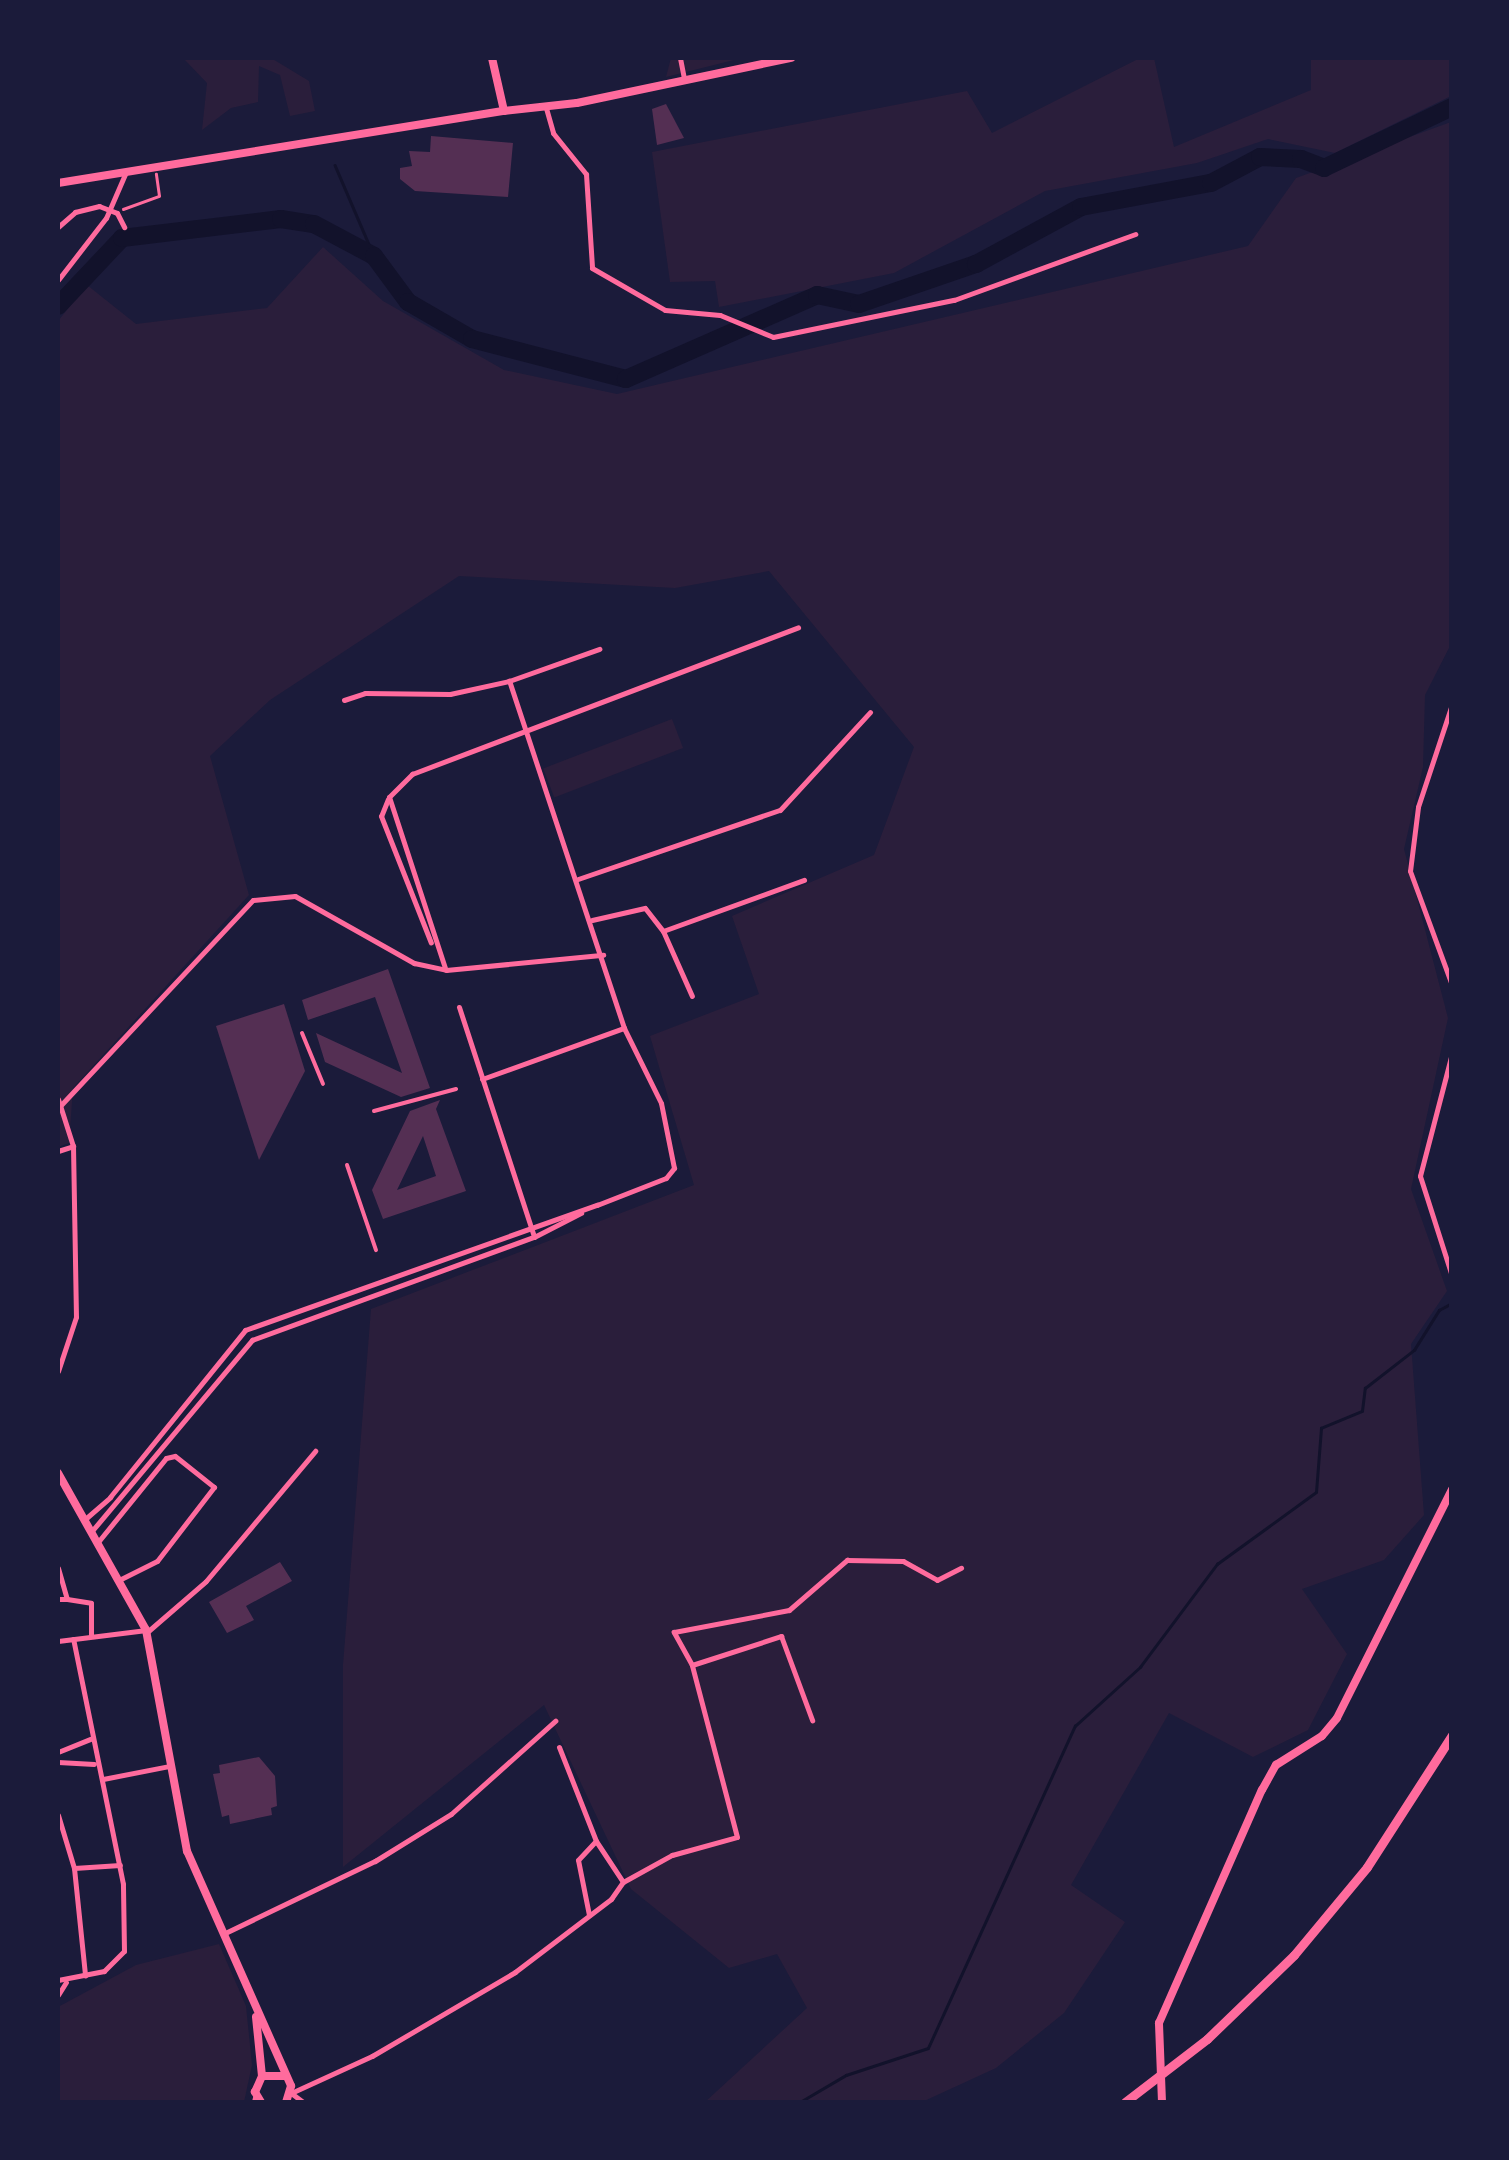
<!DOCTYPE html>
<style>
body{margin:0}
#map{position:relative;width:1509px;height:2160px;overflow:hidden;background:#1b1b3a;font-family:"Nunito Sans",sans-serif}
div>[style]{position:absolute}
[style*='--x']{left:calc(var(--x)*1px);top:calc(var(--y)*1px);width:calc(var(--w)*1px);rotate:calc(var(--a)*1deg)}
.green>*{inset:0;background:#2a1e3b;transform-origin:0 0}
.stream>*{height:2.5px;margin:-1.25px;padding:0 1.25px;transform-origin:1.25px;border-radius:1.25px;background:#12122b}
.river>*{height:18px;margin:-9px;padding:0 9px;transform-origin:9px;border-radius:9px;background:#12122b}
.building>*{inset:0;background:#542f53}
.path>*{height:2.5px;margin:-1.25px;padding:0 1.25px;transform-origin:1.25px;border-radius:1.25px;background:#ff6b9d}
.pedestrian>*{height:4px;margin:-2px;padding:0 2px;transform-origin:2px;border-radius:2px;background:#ff6b9d}
.minor>*{height:5px;margin:-2.5px;padding:0 2.5px;transform-origin:2.5px;border-radius:2.5px;background:#ff6b9d}
.tertiary>*{height:8px;margin:-4px;padding:0 4px;transform-origin:4px;border-radius:4px;background:#ff6b9d}
.secondary>*{height:8px;margin:-4px;padding:0 4px;transform-origin:4px;border-radius:4px;background:#ff6b9d}
.primary>*{height:9px;margin:-4.5px;padding:0 4.5px;transform-origin:4.5px;border-radius:4.5px;background:#ff6b9d}
span{translate:-50% -50%;white-space:nowrap;text-align:center;line-height:1.15;-webkit-text-stroke:10px #1b1b3a;paint-order:stroke}
.frame{position:absolute;inset:0;border:60px solid #1b1b3a;pointer-events:none}
</style>
<div id="map">
<div class="green">
<i style="clip-path:polygon(183px 58px,271px 58px,309px 81px,315px 111px,290px 116px,280px 75px,259px 66px,258px 102px,231px 108px,202px 130px,207px 83px)"></i>
<i style="clip-path:polygon(671px 58px,742px 58px,666px 77px)"></i>
<i style="clip-path:polygon(1140px 58px,1154px 58px,1174px 147px,1311px 90px,1311px 58px,1451px 58px,1451px 96px,1335px 153px,1268px 139px,1197px 163px,1045px 191px,894px 273px,719px 307px,715px 281px,670px 282px,652px 152px,967px 91px,992px 133px)"></i>
<i style="clip-path:polygon(1451px 122px,1451px 644px,1425px 695px,1423px 767px,1404px 849px,1448px 1018px,1411px 1189px,1447px 1291px,1411px 1344px,1424px 1515px,1384px 1560px,1302px 1589px,1347px 1654px,1308px 1730px,1253px 1757px,1169px 1713px,1071px 1885px,1125px 1922px,1064px 2013px,996px 2068px,922px 2102px,705px 2102px,807px 2008px,777px 1954px,729px 1968px,631px 1889px,544px 1705px,343px 1867px,343px 1665px,371px 1309px,694px 1185px,650px 1036px,759px 994px,732px 916px,874px 855px,914px 747px,769px 571px,675px 588px,459px 576px,270px 700px,210px 756px,249px 895px,73px 1088px,69px 1143px,58px 1147px,58px 321px,87px 285px,136px 324px,267px 308px,323px 247px,383px 301px,504px 370px,617px 394px,1248px 246px,1296px 178px)"></i>
<i style="left:672px;top:719px;width:31px;height:138px;rotate:69deg"></i>
<i style="clip-path:polygon(219px 1944px,246px 2006px,252px 2065px,244px 2102px,58px 2102px,58px 2007px,136px 1965px)"></i>
</div>
<div class="stream">
<i style="--x:335;--y:165;--w:99;--a:66.8"></i>
<i style="--x:800;--y:2102;--w:53;--a:-30.4"></i>
<i style="--x:846;--y:2075;--w:86;--a:-18.2"></i>
<i style="--x:928;--y:2048;--w:354;--a:-65.5"></i>
<i style="--x:1075;--y:1726;--w:88;--a:-42.2"></i>
<i style="--x:1140;--y:1667;--w:129;--a:-53.2"></i>
<i style="--x:1217;--y:1564;--w:122;--a:-36"></i>
<i style="--x:1316;--y:1492;--w:64;--a:-85.5"></i>
<i style="--x:1321;--y:1428;--w:44;--a:-22.5"></i>
<i style="--x:1362;--y:1411;--w:23;--a:-83"></i>
<i style="--x:1365;--y:1388;--w:62;--a:-37.8"></i>
<i style="--x:1414;--y:1350;--w:47;--a:-58"></i>
<i style="--x:1439;--y:1310;--w:15;--a:-28"></i>
</div>
<div class="river">
<i style="--x:58;--y:306;--w:93;--a:-46.7"></i>
<i style="--x:122;--y:238;--w:160;--a:-6.8"></i>
<i style="--x:281;--y:219;--w:33;--a:9"></i>
<i style="--x:314;--y:224;--w:68;--a:28.1"></i>
<i style="--x:374;--y:256;--w:57;--a:53.5"></i>
<i style="--x:408;--y:302;--w:74;--a:30"></i>
<i style="--x:472;--y:339;--w:159;--a:14.6"></i>
<i style="--x:626;--y:379;--w:209;--a:-23.7"></i>
<i style="--x:817;--y:295;--w:43;--a:12.1"></i>
<i style="--x:859;--y:304;--w:124;--a:-18.9"></i>
<i style="--x:976;--y:264;--w:119;--a:-28.5"></i>
<i style="--x:1081;--y:207;--w:132;--a:-10.5"></i>
<i style="--x:1211;--y:183;--w:55;--a:-28"></i>
<i style="--x:1260;--y:157;--w:41;--a:2.8"></i>
<i style="--x:1301;--y:159;--w:25;--a:21"></i>
<i style="--x:1324;--y:168;--w:142;--a:-25.5"></i>
</div>
<div class="building">
<i style="clip-path:polygon(666px 104px,684px 138px,657px 145px,652px 109px)"></i>
<i style="clip-path:polygon(431px 136px,513px 143px,508px 197px,415px 191px,400px 179px,400px 168px,412px 166px,409px 151px,430px 152px)"></i>
<i style="clip-path:polygon(388px 969px,430px 1088px,401px 1097px,325px 1062px,316px 1033px,402px 1073px,375px 997px,308px 1020px,302px 1000px)"></i>
<i style="clip-path:polygon(284px 1004px,305px 1071px,259px 1160px,216px 1026px)"></i>
<i style="clip-path:polygon(evenodd,440px 1100px,436px 1109px,466px 1191px,383px 1219px,372px 1190px,410px 1111px,440px 1100px,423px 1136px,436px 1176px,397px 1190px,423px 1136px)"></i>
<i style="clip-path:polygon(280px 1562px,292px 1581px,246px 1606px,254px 1620px,227px 1633px,209px 1602px)"></i>
<i style="clip-path:polygon(259px 1757px,275px 1776px,277px 1806px,271px 1808px,272px 1815px,230px 1824px,229px 1815px,222px 1817px,213px 1774px,220px 1773px,219px 1765px)"></i>
</div>
<div class="path">
<i style="--x:123;--y:209;--w:38;--a:-20"></i>
<i style="--x:159;--y:196;--w:22;--a:-98"></i>
</div>
<div class="pedestrian">
<i style="--x:302;--y:1033;--w:55;--a:67.6"></i>
<i style="--x:374;--y:1111;--w:85;--a:-15"></i>
<i style="--x:347;--y:1165;--w:90;--a:71.2"></i>
</div>
<div class="minor">
<i style="--x:680;--y:58;--w:21;--a:79"></i>
<i style="--x:546;--y:108;--w:26;--a:74"></i>
<i style="--x:553;--y:133;--w:53;--a:51.2"></i>
<i style="--x:586;--y:174;--w:94;--a:86.3"></i>
<i style="--x:592;--y:268;--w:84;--a:29.9"></i>
<i style="--x:665;--y:310;--w:55;--a:5.2"></i>
<i style="--x:720;--y:315;--w:57;--a:22.5"></i>
<i style="--x:773;--y:337;--w:185;--a:-11.6"></i>
<i style="--x:954;--y:300;--w:193;--a:-20"></i>
<i style="--x:58;--y:227;--w:23;--a:-41"></i>
<i style="--x:75;--y:212;--w:25;--a:-14"></i>
<i style="--x:99;--y:206;--w:19;--a:21"></i>
<i style="--x:117;--y:213;--w:16;--a:63"></i>
<i style="--x:58;--y:280;--w:78;--a:-52.3"></i>
<i style="--x:106;--y:218;--w:48;--a:-66.6"></i>
<i style="--x:344;--y:700;--w:22;--a:-18"></i>
<i style="--x:365;--y:693;--w:85;--a:0.7"></i>
<i style="--x:450;--y:694;--w:60;--a:-12.4"></i>
<i style="--x:509;--y:681;--w:96;--a:-19.6"></i>
<i style="--x:1452;--y:704;--w:108;--a:108.3"></i>
<i style="--x:1418;--y:807;--w:64;--a:97.1"></i>
<i style="--x:1410;--y:871;--w:121;--a:69.8"></i>
<i style="--x:388;--y:799;--w:18;--a:112"></i>
<i style="--x:381;--y:816;--w:136;--a:68.5"></i>
<i style="--x:578;--y:879;--w:213;--a:-18.9"></i>
<i style="--x:780;--y:810;--w:133;--a:-47.4"></i>
<i style="--x:592;--y:920;--w:54;--a:-12.8"></i>
<i style="--x:645;--y:908;--w:29;--a:52"></i>
<i style="--x:663;--y:931;--w:71;--a:66"></i>
<i style="--x:663;--y:931;--w:150;--a:-19.9"></i>
<i style="--x:445;--y:968;--w:180;--a:-108.1"></i>
<i style="--x:389;--y:797;--w:33;--a:-45"></i>
<i style="--x:412;--y:774;--w:413;--a:-20.8"></i>
<i style="--x:459;--y:1007;--w:242;--a:71.9"></i>
<i style="--x:1452;--y:1053;--w:127;--a:104.6"></i>
<i style="--x:1420;--y:1176;--w:105;--a:72.3"></i>
<i style="--x:482;--y:1079;--w:151;--a:-19.8"></i>
<i style="--x:58;--y:1099;--w:49;--a:72.3"></i>
<i style="--x:73;--y:1146;--w:171;--a:89"></i>
<i style="--x:76;--y:1317;--w:57;--a:108.4"></i>
<i style="--x:60;--y:1106;--w:282;--a:-46.9"></i>
<i style="--x:253;--y:900;--w:42;--a:-5.4"></i>
<i style="--x:295;--y:896;--w:137;--a:29.4"></i>
<i style="--x:414;--y:963;--w:33;--a:12"></i>
<i style="--x:446;--y:970;--w:158;--a:-5.5"></i>
<i style="--x:58;--y:1151;--w:16;--a:-18"></i>
<i style="--x:84;--y:1520;--w:35;--a:-41"></i>
<i style="--x:110;--y:1497;--w:215;--a:-51"></i>
<i style="--x:245;--y:1330;--w:374;--a:-19.6"></i>
<i style="--x:597;--y:1205;--w:74;--a:-21.4"></i>
<i style="--x:666;--y:1178;--w:13;--a:-51"></i>
<i style="--x:674;--y:1168;--w:66;--a:-101.3"></i>
<i style="--x:661;--y:1103;--w:84;--a:-116.3"></i>
<i style="--x:624;--y:1028;--w:366;--a:-108.3"></i>
<i style="--x:91;--y:1532;--w:251;--a:-50"></i>
<i style="--x:252;--y:1340;--w:300;--a:-20.1"></i>
<i style="--x:534;--y:1237;--w:53;--a:-27.1"></i>
<i style="--x:98;--y:1542;--w:108;--a:-51"></i>
<i style="--x:166;--y:1458;--w:9;--a:-13"></i>
<i style="--x:175;--y:1456;--w:50;--a:38.5"></i>
<i style="--x:214;--y:1487;--w:93;--a:127.6"></i>
<i style="--x:157;--y:1561;--w:42;--a:153.4"></i>
<i style="--x:58;--y:1568;--w:32;--a:74"></i>
<i style="--x:67;--y:1599;--w:9;--a:180"></i>
<i style="--x:67;--y:1599;--w:24;--a:9"></i>
<i style="--x:91;--y:1603;--w:33;--a:90"></i>
<i style="--x:146;--y:1633;--w:79;--a:-40.9"></i>
<i style="--x:206;--y:1581;--w:170;--a:-50"></i>
<i style="--x:58;--y:1641;--w:89;--a:-7.1"></i>
<i style="--x:692;--y:1665;--w:38;--a:-119"></i>
<i style="--x:674;--y:1632;--w:117;--a:-10.8"></i>
<i style="--x:789;--y:1610;--w:77;--a:-40.8"></i>
<i style="--x:847;--y:1560;--w:56;--a:1"></i>
<i style="--x:903;--y:1561;--w:39;--a:29"></i>
<i style="--x:937;--y:1580;--w:27;--a:-27"></i>
<i style="--x:559;--y:1747;--w:101;--a:68.5"></i>
<i style="--x:596;--y:1841;--w:49;--a:56.6"></i>
<i style="--x:58;--y:1752;--w:35;--a:-22"></i>
<i style="--x:58;--y:1762;--w:36;--a:3"></i>
<i style="--x:103;--y:1779;--w:67;--a:-11.1"></i>
<i style="--x:58;--y:1815;--w:55;--a:73.2"></i>
<i style="--x:74;--y:1868;--w:108;--a:84.1"></i>
<i style="--x:74;--y:1868;--w:46;--a:-3.7"></i>
<i style="--x:589;--y:1915;--w:56;--a:-101.3"></i>
<i style="--x:578;--y:1860;--w:26;--a:-47"></i>
<i style="--x:223;--y:1934;--w:169;--a:-25.7"></i>
<i style="--x:375;--y:1861;--w:89;--a:-31.7"></i>
<i style="--x:451;--y:1814;--w:140;--a:-41.8"></i>
<i style="--x:58;--y:1980;--w:47;--a:-11.1"></i>
<i style="--x:104;--y:1971;--w:28;--a:-45"></i>
<i style="--x:124;--y:1951;--w:67;--a:-90.9"></i>
<i style="--x:123;--y:1884;--w:250;--a:-101.5"></i>
<i style="--x:58;--y:1995;--w:15;--a:-58"></i>
<i style="--x:303;--y:2102;--w:15;--a:-143"></i>
<i style="--x:291;--y:2093;--w:89;--a:-24.6"></i>
<i style="--x:372;--y:2056;--w:166;--a:-30.4"></i>
<i style="--x:515;--y:1972;--w:121;--a:-37.2"></i>
<i style="--x:611;--y:1899;--w:21;--a:-55"></i>
<i style="--x:623;--y:1882;--w:56;--a:-28.9"></i>
<i style="--x:672;--y:1855;--w:67;--a:-15.5"></i>
<i style="--x:737;--y:1837;--w:178;--a:-104.7"></i>
<i style="--x:692;--y:1665;--w:94;--a:-18"></i>
<i style="--x:781;--y:1636;--w:90;--a:69.7"></i>
</div>
<div class="tertiary">
<i style="--x:492;--y:58;--w:54;--a:77.2"></i>
<i style="--x:504;--y:111;--w:73;--a:-6.3"></i>
<i style="--x:577;--y:103;--w:219;--a:-11.9"></i>
<i style="--x:58;--y:183;--w:452;--a:-9.2"></i>
<i style="--x:58;--y:1473;--w:180;--a:60.7"></i>
<i style="--x:146;--y:1630;--w:225;--a:79.5"></i>
<i style="--x:187;--y:1851;--w:257;--a:66.1"></i>
<i style="--x:291;--y:2086;--w:17;--a:107"></i>
<i style="--x:256;--y:2017;--w:59;--a:84.2"></i>
<i style="--x:261;--y:2102;--w:12;--a:-121"></i>
<i style="--x:255;--y:2092;--w:17;--a:-66"></i>
<i style="--x:262;--y:2076;--w:23;--a:0"></i>
<i style="--x:1162;--y:2102;--w:79;--a:-92.2"></i>
<i style="--x:1159;--y:2023;--w:255;--a:-66.2"></i>
<i style="--x:1262;--y:1790;--w:29;--a:-61"></i>
<i style="--x:1276;--y:1765;--w:54;--a:-32.2"></i>
<i style="--x:1322;--y:1736;--w:23;--a:-50"></i>
<i style="--x:1337;--y:1718;--w:256;--a:-63.3"></i>
</div>
<div class="secondary">
<i style="--x:256;--y:2102;--w:4;--a:-76"></i>
</div>
<div class="primary">
<i style="--x:1125;--y:2102;--w:103;--a:-37.5"></i>
<i style="--x:1207;--y:2039;--w:121;--a:-44"></i>
<i style="--x:1294;--y:1955;--w:114;--a:-50.3"></i>
<i style="--x:1367;--y:1867;--w:157;--a:-57.2"></i>
</div>
<div class="frame"></div>
</div>
